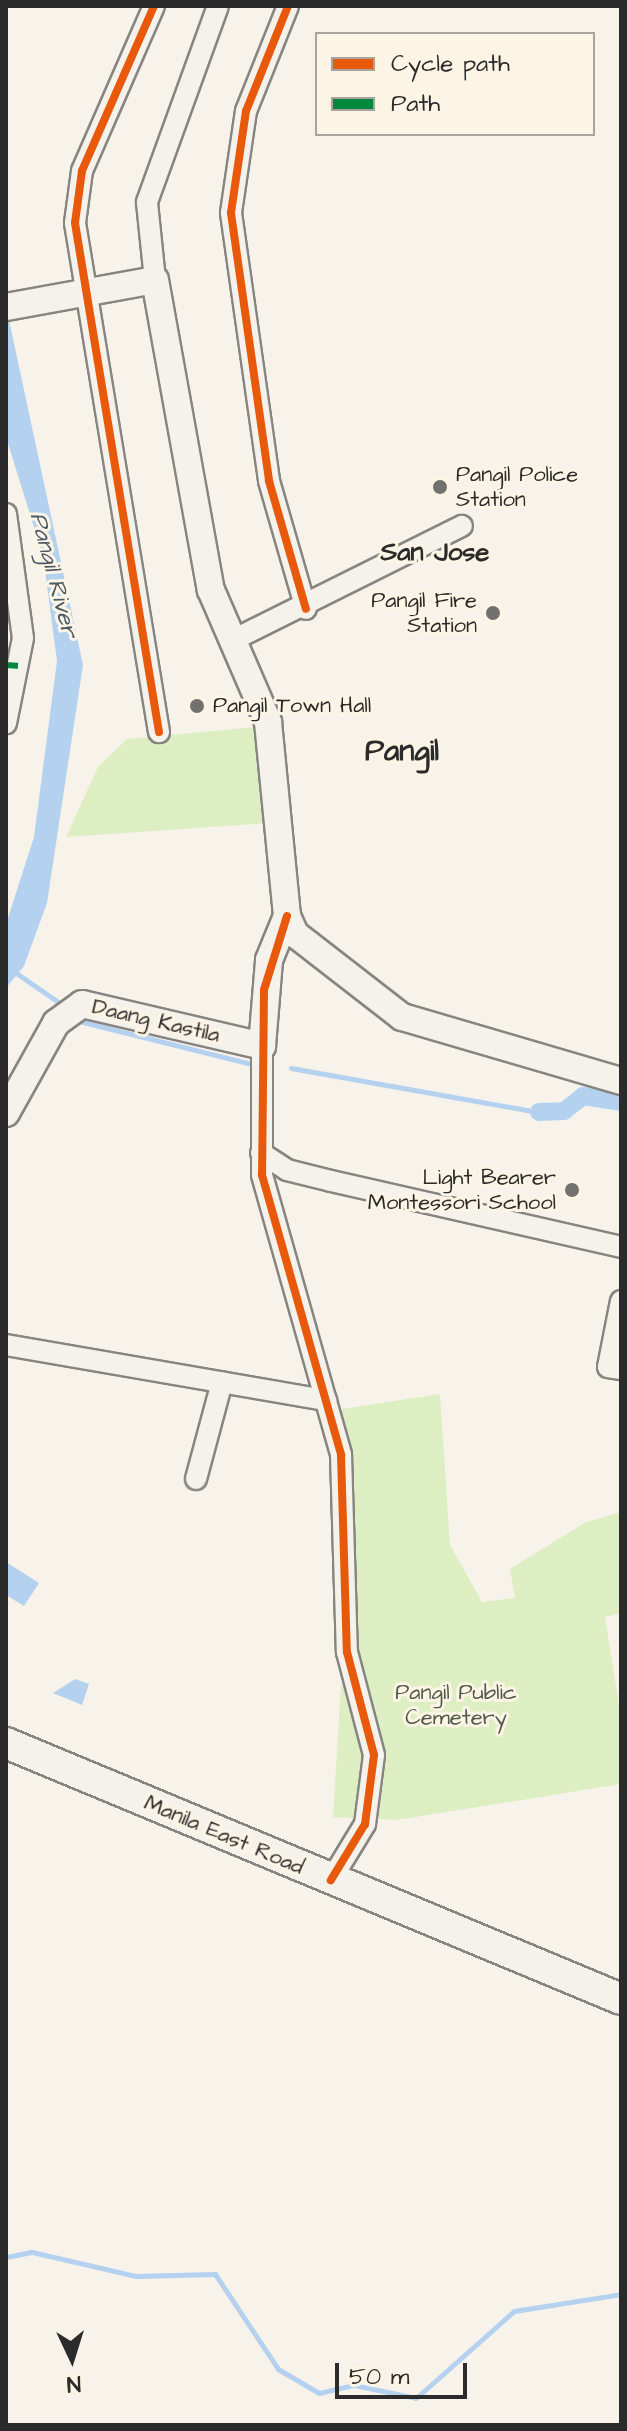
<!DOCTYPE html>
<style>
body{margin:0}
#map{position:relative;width:627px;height:2431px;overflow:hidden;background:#f7f3ea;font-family:"Architects Daughter",sans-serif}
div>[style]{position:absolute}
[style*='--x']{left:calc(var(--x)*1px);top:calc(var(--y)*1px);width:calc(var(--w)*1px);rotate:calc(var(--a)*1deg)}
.green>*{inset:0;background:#ddeec2}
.water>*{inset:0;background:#b4d1ef}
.stream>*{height:5px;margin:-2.5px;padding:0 2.5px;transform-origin:2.5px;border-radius:2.5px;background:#b4d1ef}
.canal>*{height:18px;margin:-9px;padding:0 9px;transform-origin:9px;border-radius:9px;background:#b4d1ef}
.roads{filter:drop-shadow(2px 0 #878581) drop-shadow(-2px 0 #878581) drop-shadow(0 2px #878581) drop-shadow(0 -2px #878581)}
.street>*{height:20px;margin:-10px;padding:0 10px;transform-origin:10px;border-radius:10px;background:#f5f2ec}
.secondary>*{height:26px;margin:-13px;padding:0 13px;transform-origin:13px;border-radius:13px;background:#f5f2ec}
.primary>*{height:30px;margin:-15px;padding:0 15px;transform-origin:15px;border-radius:15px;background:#f5f2ec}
.quiet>*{height:6px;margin-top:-3px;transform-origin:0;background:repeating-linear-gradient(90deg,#00873e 0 12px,transparent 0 18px)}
.cycleway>*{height:8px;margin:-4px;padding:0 4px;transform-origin:4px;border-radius:4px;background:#e8590c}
.dots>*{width:22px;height:22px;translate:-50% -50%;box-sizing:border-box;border:4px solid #fcf5e5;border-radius:50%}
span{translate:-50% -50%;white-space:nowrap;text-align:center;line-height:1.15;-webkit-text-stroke:6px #fcf5e5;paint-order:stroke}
.poi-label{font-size:22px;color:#2b2b2b}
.left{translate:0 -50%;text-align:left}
.right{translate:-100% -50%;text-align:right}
.street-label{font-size:22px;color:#2b2b2b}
.park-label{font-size:22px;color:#525a49}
.water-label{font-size:24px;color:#4b5966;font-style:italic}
.quarter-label{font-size:26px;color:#2b2b2b;font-weight:700}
.district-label{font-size:30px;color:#2b2b2b;font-weight:700}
.frame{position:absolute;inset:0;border:8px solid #2b2b2b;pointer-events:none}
.legend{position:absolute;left:315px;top:32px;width:280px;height:104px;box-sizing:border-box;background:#fcf5e5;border:2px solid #a8a49b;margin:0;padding:10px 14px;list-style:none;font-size:24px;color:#2b2b2b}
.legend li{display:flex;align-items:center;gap:16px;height:40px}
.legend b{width:40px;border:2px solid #a8a49b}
.north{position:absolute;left:32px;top:2319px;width:80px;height:80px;-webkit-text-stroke:6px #fcf5e5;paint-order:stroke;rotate:176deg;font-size:22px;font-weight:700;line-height:32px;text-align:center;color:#2b2b2b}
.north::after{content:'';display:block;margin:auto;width:28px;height:36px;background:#2b2b2b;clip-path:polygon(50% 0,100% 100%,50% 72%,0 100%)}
.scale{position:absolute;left:335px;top:2363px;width:132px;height:36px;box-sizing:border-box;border:4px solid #2b2b2b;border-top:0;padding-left:10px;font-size:24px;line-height:28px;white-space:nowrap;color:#2b2b2b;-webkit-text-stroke:6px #fcf5e5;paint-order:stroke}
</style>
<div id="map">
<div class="green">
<i style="clip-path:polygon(257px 727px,270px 823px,66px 837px,98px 767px,127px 739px)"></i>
<i style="clip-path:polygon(440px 1394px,450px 1545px,482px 1602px,515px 1598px,510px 1569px,586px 1522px,621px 1512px,621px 1613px,605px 1617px,621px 1718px,621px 1784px,397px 1820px,333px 1817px,341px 1686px,357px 1667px,352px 1489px,336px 1410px)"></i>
</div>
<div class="water">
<i style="clip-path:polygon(6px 306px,83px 665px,47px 903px,24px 966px,6px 988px,6px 924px,34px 837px,57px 661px,43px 556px,6px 437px)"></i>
<i style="clip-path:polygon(6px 1562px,39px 1583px,24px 1606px,6px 1595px)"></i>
<i style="clip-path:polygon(75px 1679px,89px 1684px,82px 1705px,53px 1693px)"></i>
</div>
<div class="stream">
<i style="--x:6;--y:966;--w:67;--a:34.6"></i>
<i style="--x:83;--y:1022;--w:170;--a:14"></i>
<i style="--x:291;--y:1068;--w:252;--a:10.1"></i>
<i style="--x:6;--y:2257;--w:26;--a:-11"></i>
<i style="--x:32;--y:2252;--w:107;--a:13"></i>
<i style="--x:136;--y:2276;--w:79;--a:-1.5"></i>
<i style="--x:215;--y:2274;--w:114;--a:56.4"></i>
<i style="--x:278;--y:2369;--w:48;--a:30.3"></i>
<i style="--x:319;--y:2393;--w:36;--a:-13"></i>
<i style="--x:354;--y:2385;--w:63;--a:11.8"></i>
<i style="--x:416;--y:2398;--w:131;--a:-41.6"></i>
<i style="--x:514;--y:2311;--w:108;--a:-9"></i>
</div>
<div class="canal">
<i style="--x:539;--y:1112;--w:25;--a:-2"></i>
<i style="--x:564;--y:1111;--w:24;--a:-38"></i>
<i style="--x:583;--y:1096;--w:38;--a:9"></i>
</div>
<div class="roads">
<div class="street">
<i style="--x:154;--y:6;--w:180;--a:113.6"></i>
<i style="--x:82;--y:171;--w:52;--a:97.7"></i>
<i style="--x:75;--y:223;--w:516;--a:80.63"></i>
<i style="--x:288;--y:6;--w:113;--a:111.8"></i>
<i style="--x:246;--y:111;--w:103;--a:98.4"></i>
<i style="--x:231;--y:213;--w:271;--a:81.9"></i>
<i style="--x:269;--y:481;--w:133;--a:73.9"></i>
<i style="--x:155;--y:280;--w:78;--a:-95.9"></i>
<i style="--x:147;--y:202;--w:208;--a:-70.1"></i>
<i style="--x:6;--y:514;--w:125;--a:82.2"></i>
<i style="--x:23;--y:638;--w:87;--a:101.3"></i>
<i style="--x:231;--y:641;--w:258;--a:-26.5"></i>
<i style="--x:262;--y:1046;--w:129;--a:90"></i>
<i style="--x:262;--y:1175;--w:291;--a:74.2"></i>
<i style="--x:341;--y:1455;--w:197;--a:88.3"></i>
<i style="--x:347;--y:1652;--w:106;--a:75.3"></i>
<i style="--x:374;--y:1755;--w:70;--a:97.4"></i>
<i style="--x:365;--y:1824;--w:66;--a:121.3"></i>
<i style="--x:261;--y:1153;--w:31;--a:33"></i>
<i style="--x:287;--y:1170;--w:45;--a:14"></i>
<i style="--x:331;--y:1181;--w:297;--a:12.8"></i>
<i style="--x:621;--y:1301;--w:67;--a:101.1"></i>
<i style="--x:608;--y:1367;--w:13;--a:9"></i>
<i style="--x:6;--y:1345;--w:325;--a:9.8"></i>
<i style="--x:196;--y:1479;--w:100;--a:-75"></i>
</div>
<div class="secondary">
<i style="--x:6;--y:307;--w:151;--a:-10.3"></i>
<i style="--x:155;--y:280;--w:315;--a:79.8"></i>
<i style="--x:211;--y:590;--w:144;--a:66.6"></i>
<i style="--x:268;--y:722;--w:195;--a:84.4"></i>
<i style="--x:287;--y:916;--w:20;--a:66"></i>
<i style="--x:295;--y:934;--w:135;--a:37.8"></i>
<i style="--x:402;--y:1017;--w:228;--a:16.3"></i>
<i style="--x:6;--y:1113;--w:103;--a:-60.9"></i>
<i style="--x:56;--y:1023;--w:32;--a:-36"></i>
<i style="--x:82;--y:1004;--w:185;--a:13.1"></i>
<i style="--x:262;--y:1046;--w:86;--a:-85.3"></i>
<i style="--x:269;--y:960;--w:48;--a:-67.8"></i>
</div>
<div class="primary">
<i style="--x:6;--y:1743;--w:666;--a:22.6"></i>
</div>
</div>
<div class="quiet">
<i style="--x:6;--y:665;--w:14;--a:4"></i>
</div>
<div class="cycleway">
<i style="--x:154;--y:6;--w:180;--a:113.6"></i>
<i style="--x:82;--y:171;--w:52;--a:97.7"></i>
<i style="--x:75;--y:223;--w:516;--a:80.63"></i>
<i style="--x:288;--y:6;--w:113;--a:111.8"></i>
<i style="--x:246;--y:111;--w:103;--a:98.4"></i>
<i style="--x:231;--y:213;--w:271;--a:81.9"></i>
<i style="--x:269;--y:481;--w:133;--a:73.9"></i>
<i style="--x:287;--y:916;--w:77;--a:107.3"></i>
<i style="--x:264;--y:990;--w:185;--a:90.6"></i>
<i style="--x:262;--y:1175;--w:291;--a:74.2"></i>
<i style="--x:341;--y:1455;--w:197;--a:88.3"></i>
<i style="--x:347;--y:1652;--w:106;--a:75.3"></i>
<i style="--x:374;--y:1755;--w:70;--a:97.4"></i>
<i style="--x:365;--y:1824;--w:66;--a:121.3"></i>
</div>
<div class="dots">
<i style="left:440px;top:487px;background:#72716e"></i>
<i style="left:493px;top:613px;background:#72716e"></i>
<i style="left:197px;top:706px;background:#72716e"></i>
<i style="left:572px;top:1190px;background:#72716e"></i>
</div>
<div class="poi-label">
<span class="left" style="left:456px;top:487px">Pangil Police<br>Station</span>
<span class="right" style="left:477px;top:613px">Pangil Fire<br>Station</span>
<span class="left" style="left:213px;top:706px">Pangil Town Hall</span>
<span class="right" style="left:556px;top:1190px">Light Bearer<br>Montessori School</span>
</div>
<div class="street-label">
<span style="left:156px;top:1021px;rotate:13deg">Daang Kastila</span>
<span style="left:224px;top:1835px;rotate:23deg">Manila East Road</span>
</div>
<div class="park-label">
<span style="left:456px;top:1705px">Pangil Public<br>Cemetery</span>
</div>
<div class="water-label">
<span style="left:53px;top:575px;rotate:75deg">Pangil River</span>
</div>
<div class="quarter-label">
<span style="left:435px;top:553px">San Jose</span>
</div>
<div class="district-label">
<span style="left:402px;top:751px">Pangil</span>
</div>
<div class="frame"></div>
<ul class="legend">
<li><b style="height:10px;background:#e8590c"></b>Cycle path</li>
<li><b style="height:10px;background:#00873e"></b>Path</li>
</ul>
<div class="north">N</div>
<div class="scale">50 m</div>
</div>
